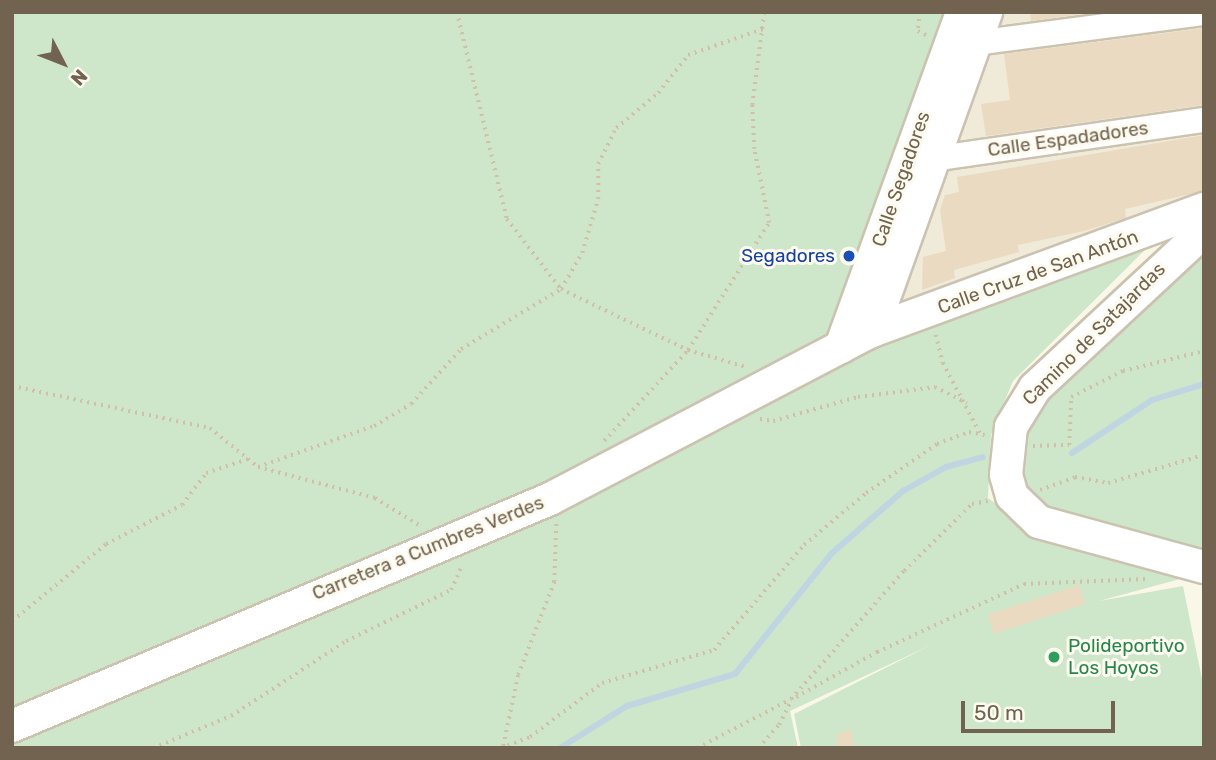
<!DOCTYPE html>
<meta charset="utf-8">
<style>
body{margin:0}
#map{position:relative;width:1216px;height:760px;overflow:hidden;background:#faf7e9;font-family:Rubik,sans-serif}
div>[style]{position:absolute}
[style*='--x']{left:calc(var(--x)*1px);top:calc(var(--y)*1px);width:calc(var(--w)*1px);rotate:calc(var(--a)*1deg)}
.residential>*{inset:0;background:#f0ead8}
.green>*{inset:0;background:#cee6c9}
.stream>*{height:6px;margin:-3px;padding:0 3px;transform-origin:3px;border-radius:3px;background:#bfd5e1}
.building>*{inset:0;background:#eadac2;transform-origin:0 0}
.path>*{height:3.5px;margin-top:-1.75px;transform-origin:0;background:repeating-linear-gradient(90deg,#d1c0a7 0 2px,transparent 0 7px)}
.roads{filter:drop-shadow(2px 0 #cbc2b0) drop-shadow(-2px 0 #cbc2b0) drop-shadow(0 2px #cbc2b0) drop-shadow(0 -2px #cbc2b0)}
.minor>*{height:24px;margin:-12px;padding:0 12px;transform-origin:12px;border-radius:12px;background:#fff}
.tertiary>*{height:32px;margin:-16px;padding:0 16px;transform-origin:16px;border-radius:16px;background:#fff}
.dots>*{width:19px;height:19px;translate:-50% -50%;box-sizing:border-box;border:4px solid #fdfaef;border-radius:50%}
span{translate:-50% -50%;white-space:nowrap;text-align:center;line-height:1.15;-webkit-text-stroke:6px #fdfaef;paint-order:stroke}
.street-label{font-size:19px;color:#716350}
.transit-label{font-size:19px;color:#164399}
.right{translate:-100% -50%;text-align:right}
.leisure-label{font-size:19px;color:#27864d}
.left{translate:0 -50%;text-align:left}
.frame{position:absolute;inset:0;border:14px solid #716350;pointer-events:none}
.north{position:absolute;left:28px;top:28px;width:70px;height:70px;-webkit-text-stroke:5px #fdfaef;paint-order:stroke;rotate:132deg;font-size:19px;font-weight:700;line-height:28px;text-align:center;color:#716350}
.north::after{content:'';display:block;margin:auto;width:24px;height:32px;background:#716350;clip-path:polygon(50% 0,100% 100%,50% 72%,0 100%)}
.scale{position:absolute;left:961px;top:701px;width:154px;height:32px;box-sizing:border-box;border:4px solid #716350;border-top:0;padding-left:9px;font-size:21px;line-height:24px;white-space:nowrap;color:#716350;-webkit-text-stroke:5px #fdfaef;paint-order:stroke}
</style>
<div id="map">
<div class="residential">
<i style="clip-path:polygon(994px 12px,1204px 12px,1204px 198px,882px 319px)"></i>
</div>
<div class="green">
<i style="clip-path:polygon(12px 12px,948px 12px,827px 346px,1153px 242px,1013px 381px,991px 435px,988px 498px,1049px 543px,1180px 579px,1099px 601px,1183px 586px,1204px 689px,1204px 748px,801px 748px,794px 714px,931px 645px,790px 711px,798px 748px,12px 748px)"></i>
<i style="clip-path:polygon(1204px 244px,1204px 550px,1169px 549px,1054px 511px,1030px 493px,1021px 467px,1024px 433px,1054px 393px)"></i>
</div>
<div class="stream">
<i style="--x:1072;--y:453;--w:96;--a:-33.5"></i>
<i style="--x:1152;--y:400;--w:54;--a:-17.1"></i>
<i style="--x:560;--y:748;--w:79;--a:-32.1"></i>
<i style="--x:627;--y:706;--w:113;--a:-16.5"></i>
<i style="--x:735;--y:674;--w:154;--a:-51.3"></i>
<i style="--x:831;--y:554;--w:96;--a:-41.2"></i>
<i style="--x:903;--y:491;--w:49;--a:-29.2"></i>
<i style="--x:946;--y:467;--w:38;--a:-15"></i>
</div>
<div class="building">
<i style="clip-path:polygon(1030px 12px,1095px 12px,1031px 21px)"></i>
<i style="clip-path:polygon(1204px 28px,1204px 105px,986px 136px,981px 104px,1010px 100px,1004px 54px)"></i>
<i style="clip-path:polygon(1204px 135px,1204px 189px,1199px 192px,1125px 209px,1126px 218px,1084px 231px,1018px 245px,1019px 252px,954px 270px,955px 278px,922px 290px,923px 257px,946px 251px,940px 210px,945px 195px,959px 192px,957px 177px)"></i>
<i style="left:1079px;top:585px;width:20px;height:96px;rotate:72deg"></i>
<i style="clip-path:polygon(851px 729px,854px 748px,838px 748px,836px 735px)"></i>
</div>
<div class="path">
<i style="--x:457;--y:12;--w:213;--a:76.4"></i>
<i style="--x:507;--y:219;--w:88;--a:52.4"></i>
<i style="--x:561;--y:289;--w:141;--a:25.7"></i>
<i style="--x:688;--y:350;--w:60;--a:16.3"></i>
<i style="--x:920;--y:12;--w:19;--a:96"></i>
<i style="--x:918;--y:31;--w:11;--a:27"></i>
<i style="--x:936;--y:335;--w:29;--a:76"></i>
<i style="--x:943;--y:363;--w:81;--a:62.2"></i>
<i style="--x:12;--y:386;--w:202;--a:12"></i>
<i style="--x:210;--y:428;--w:62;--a:39.1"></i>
<i style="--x:258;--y:467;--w:121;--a:14.8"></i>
<i style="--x:375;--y:498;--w:55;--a:31.7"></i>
<i style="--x:760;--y:419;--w:13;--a:9"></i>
<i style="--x:773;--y:421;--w:88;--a:-15.8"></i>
<i style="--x:858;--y:397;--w:78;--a:-7.4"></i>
<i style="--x:935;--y:387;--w:36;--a:27"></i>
<i style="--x:604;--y:441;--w:124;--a:-47.3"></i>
<i style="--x:688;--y:350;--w:151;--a:-57.5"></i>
<i style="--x:769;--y:223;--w:76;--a:-101.5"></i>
<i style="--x:754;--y:149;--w:44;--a:-92.6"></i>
<i style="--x:752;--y:105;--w:94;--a:-82.6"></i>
<i style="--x:1033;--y:446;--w:36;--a:-2"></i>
<i style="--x:1069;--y:445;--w:48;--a:-87.6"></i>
<i style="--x:1071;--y:397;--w:58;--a:-26.6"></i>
<i style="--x:1123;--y:371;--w:83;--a:-13.9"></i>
<i style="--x:258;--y:467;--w:123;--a:-19.5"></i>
<i style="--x:374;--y:426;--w:43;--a:-30.7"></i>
<i style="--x:411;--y:404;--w:74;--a:-47.7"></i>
<i style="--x:461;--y:349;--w:117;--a:-31"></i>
<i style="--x:561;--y:289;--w:42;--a:-59.7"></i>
<i style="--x:582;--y:253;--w:56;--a:-73.5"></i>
<i style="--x:598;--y:199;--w:35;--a:-90"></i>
<i style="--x:598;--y:164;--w:40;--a:-63.4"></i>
<i style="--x:616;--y:128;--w:55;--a:-39.8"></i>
<i style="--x:658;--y:93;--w:48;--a:-51.7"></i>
<i style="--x:688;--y:55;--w:83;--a:-19.1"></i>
<i style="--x:1040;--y:490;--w:37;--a:-20"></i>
<i style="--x:1075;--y:477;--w:34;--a:10"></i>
<i style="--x:1108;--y:483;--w:100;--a:-16.3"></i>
<i style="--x:12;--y:621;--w:122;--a:-39.3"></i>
<i style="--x:106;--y:544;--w:85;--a:-27.2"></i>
<i style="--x:182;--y:505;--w:40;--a:-53"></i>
<i style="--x:206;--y:473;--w:47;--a:-18.4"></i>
<i style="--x:796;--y:697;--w:93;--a:-29.1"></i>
<i style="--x:877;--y:652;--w:162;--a:-24.8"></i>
<i style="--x:1024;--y:584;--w:122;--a:-2.3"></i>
<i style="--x:503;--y:746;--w:73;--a:-78.1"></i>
<i style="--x:518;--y:675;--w:100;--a:-68.8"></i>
<i style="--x:554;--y:582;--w:58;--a:-88"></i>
<i style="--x:153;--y:748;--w:84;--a:-22.3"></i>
<i style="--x:231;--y:716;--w:137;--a:-33.1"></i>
<i style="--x:346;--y:641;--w:117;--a:-25.9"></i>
<i style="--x:451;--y:590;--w:27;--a:-66"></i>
<i style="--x:501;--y:748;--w:31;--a:-21"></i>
<i style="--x:530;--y:737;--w:90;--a:-36.9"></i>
<i style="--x:602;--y:683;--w:117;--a:-16.4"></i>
<i style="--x:714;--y:650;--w:138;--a:-49.4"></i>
<i style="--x:804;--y:545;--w:81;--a:-40"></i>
<i style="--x:866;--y:493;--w:86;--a:-34.6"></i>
<i style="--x:937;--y:444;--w:34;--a:-21"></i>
<i style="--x:969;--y:432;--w:16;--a:11"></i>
<i style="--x:697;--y:748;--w:106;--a:-27.5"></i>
<i style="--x:791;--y:699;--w:171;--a:-48.6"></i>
<i style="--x:904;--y:571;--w:95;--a:-44.6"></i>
<i style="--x:972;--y:504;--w:16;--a:-11"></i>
<i style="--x:758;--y:748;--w:31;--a:-48"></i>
<i style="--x:779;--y:725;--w:25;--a:-64"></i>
</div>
<div class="roads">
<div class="minor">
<i style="--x:975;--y:43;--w:231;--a:-7.5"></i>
<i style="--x:933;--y:159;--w:274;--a:-8.2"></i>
</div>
<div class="tertiary">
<i style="--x:1204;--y:231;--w:231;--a:137.1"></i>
<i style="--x:1035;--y:388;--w:46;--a:121.6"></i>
<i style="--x:1011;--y:427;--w:48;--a:95.9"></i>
<i style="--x:1006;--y:475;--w:22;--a:74"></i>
<i style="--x:1012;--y:496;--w:37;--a:44"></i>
<i style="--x:1039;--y:522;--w:171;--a:15.3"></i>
<i style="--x:872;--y:331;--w:339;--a:-70.3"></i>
<i style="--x:841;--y:347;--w:356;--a:-70.1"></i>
<i style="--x:12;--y:726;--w:584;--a:-22.88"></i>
<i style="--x:550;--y:499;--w:363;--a:-27.6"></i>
<i style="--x:872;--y:331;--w:354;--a:-20.2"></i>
</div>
</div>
<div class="dots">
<i style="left:849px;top:256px;background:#1a4fb4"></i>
<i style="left:1054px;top:657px;background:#2e9e5b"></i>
</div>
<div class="street-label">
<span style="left:1068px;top:139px;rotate:-8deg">Calle Espadadores</span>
<span style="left:901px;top:179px;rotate:-71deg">Calle Segadores</span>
<span style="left:1038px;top:272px;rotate:-20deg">Calle Cruz de San Antón</span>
<span style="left:1094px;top:334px;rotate:-45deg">Camino de Satajardas</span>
<span style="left:428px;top:548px;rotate:-22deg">Carretera a Cumbres Verdes</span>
</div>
<div class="transit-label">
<span class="right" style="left:835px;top:256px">Segadores</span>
</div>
<div class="leisure-label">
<span class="left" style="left:1068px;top:657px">Polideportivo<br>Los Hoyos</span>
</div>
<div class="frame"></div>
<div class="north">N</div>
<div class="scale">50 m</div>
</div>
